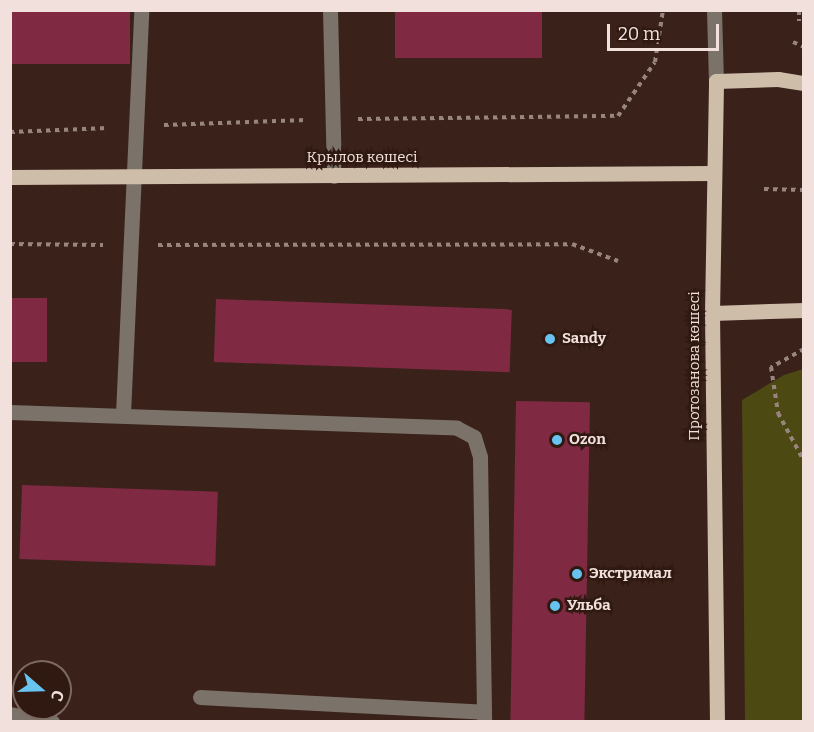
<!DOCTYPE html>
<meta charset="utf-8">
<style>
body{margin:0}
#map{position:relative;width:814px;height:732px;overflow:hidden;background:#3a221b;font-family:Bitter,serif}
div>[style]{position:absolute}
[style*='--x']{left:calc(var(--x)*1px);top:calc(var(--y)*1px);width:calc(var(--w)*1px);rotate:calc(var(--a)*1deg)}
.green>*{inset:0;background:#4d4912}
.building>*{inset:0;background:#7f2943;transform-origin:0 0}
.path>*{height:4px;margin-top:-2px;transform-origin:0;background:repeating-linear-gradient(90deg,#99857f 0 4.5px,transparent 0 9px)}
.minor>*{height:15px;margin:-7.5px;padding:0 7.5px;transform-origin:7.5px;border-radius:7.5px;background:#7b7369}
.major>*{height:15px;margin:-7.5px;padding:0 7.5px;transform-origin:7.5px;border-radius:7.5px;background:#cebda9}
.dots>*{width:16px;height:16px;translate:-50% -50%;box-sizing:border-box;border:3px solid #301911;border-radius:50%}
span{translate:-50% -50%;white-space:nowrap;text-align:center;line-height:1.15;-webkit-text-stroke:5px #301911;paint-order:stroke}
.street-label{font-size:15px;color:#f1e0db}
.poi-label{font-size:15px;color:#f1e0db;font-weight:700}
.left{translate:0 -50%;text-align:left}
.frame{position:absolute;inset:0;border:12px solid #f1e0db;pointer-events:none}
.north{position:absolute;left:12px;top:660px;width:60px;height:60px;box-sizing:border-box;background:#301911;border:2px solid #7d6962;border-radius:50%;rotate:110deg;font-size:16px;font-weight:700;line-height:24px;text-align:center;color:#f1e0db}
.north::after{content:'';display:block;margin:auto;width:21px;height:27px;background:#69c3f1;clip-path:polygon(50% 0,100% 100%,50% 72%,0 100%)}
.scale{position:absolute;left:607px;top:24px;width:112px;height:27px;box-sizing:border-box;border:3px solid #f1e0db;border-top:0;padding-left:8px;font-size:18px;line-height:21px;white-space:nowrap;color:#f1e0db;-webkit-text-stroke:4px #301911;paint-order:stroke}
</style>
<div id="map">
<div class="green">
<i style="clip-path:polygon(803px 369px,803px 721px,745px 721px,742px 400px,784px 375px)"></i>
</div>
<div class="building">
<i style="left:10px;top:10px;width:120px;height:54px"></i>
<i style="left:395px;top:10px;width:147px;height:48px"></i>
<i style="left:10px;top:298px;width:37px;height:64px"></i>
<i style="left:216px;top:299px;width:296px;height:63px;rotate:2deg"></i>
<i style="left:516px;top:401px;width:74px;height:321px;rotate:1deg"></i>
<i style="left:22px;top:485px;width:196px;height:74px;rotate:2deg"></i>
</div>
<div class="path">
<i style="--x:799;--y:10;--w:11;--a:90"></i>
<i style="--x:793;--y:42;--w:12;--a:24"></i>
<i style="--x:358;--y:119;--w:260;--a:-0.7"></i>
<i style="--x:618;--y:116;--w:65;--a:-55.6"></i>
<i style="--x:655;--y:62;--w:53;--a:-81.3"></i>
<i style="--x:164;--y:125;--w:142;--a:-2"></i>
<i style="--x:10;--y:132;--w:98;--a:-2.3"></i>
<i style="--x:764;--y:189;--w:40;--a:1.4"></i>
<i style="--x:10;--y:244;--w:93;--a:0.6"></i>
<i style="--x:158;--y:245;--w:414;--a:-0.1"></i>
<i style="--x:572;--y:244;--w:49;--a:20.3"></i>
<i style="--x:804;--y:349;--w:38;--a:151"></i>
<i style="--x:771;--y:367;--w:47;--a:81.3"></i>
<i style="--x:778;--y:413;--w:55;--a:61.6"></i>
</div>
<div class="minor">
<i style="--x:330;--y:10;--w:166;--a:88.6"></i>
<i style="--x:714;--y:10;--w:71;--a:88.4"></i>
<i style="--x:10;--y:412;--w:447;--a:2"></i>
<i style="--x:457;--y:428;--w:19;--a:28"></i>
<i style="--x:474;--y:437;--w:21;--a:73"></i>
<i style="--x:480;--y:457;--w:265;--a:89.1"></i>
<i style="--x:123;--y:414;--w:404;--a:-87.4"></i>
<i style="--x:200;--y:697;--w:284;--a:3"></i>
<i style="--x:10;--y:714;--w:43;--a:10.8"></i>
</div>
<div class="major">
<i style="--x:10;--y:177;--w:704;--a:-0.33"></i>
<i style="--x:712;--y:313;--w:92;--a:-1.9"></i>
<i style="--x:717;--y:722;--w:409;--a:-90.7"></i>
<i style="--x:712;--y:313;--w:232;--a:-89"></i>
<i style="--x:716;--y:81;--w:62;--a:-1.8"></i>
<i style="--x:778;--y:79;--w:26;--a:9"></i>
</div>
<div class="dots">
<i style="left:550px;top:339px;background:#69c3f1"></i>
<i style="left:557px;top:440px;background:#69c3f1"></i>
<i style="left:577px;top:574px;background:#69c3f1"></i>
<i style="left:555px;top:606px;background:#69c3f1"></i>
</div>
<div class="street-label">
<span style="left:362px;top:158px">Крылов көшесі</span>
<span style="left:695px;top:366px;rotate:-90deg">Протозанова көшесі</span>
</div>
<div class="poi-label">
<span class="left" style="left:562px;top:339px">Sandy</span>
<span class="left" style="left:569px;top:440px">Ozon</span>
<span class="left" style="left:589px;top:574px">Экстримал</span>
<span class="left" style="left:567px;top:606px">Ульба</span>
</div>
<div class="frame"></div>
<div class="north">С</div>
<div class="scale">20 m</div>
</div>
